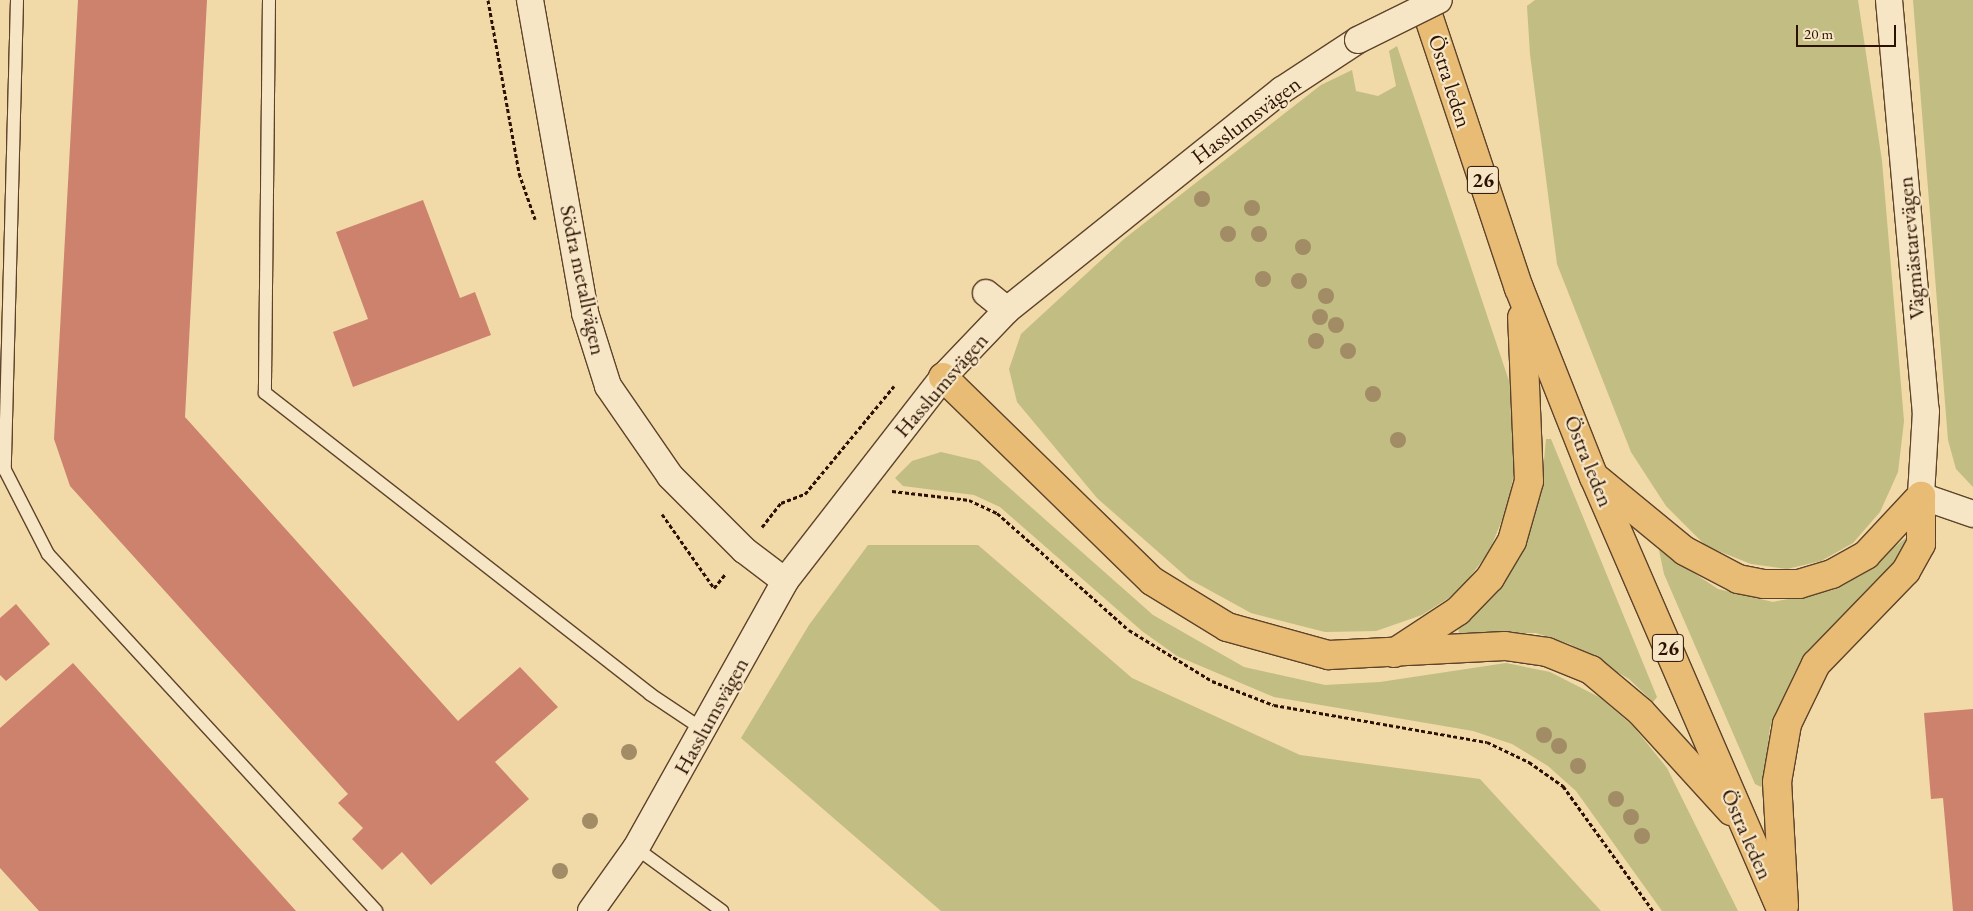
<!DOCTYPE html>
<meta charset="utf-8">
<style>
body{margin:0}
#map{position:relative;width:1973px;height:911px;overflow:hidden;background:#f1d9a8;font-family:"EB Garamond",serif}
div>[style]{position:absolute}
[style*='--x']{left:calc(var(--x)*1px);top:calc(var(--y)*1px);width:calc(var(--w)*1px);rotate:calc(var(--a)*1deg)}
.green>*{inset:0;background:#c1bd83}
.building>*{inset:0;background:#cd826d}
.path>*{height:3px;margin-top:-1.5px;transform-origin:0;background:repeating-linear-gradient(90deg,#2d1100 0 4px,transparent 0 6.5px)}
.roads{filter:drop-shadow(1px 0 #5e432a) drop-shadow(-1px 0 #5e432a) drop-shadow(0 1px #5e432a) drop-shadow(0 -1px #5e432a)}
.service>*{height:12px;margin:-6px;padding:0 6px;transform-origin:6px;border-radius:6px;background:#f6e6c6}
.minor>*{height:26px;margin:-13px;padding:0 13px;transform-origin:13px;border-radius:13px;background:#f6e6c6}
.trunk>*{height:28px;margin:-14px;padding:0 14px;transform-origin:14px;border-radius:14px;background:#e8bc74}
.bridges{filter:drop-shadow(1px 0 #5e432a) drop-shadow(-1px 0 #5e432a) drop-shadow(0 1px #5e432a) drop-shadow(0 -1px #5e432a)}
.minor-bridge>*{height:26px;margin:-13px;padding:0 13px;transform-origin:13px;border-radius:13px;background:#f6e6c6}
.trees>*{width:16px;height:16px;margin:-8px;border-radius:50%;background:#a28c65}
span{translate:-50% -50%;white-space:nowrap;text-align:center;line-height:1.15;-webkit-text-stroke:4.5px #f6e6c6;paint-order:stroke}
.shield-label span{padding:1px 4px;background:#f6e6c6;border:1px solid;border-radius:4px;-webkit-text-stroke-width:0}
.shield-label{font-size:21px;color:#2d1100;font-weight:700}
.street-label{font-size:22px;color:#2d1100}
.scale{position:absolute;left:1796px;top:25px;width:100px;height:22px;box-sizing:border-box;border:2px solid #2d1100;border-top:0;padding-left:6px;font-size:15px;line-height:18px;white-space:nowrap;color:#2d1100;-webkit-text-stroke:4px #f6e6c6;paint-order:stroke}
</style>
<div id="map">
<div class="green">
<i style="clip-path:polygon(1535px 0,1858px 0,1882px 161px,1904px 421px,1898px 472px,1880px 512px,1853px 543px,1821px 561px,1787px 569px,1751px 564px,1706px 546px,1666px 506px,1631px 452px,1557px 264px,1530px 54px,1527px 6px)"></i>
<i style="clip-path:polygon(1913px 0,1973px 0,1973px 487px,1956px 469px,1948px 440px)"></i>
<i style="clip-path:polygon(1397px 46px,1513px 393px,1518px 451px,1508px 505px,1489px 552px,1458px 592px,1422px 615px,1376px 631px,1325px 632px,1251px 613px,1189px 579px,1097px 498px,1017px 402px,1009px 369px,1021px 334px,1124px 239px,1321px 85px,1352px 70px,1356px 91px,1378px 96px,1396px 86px,1389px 51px)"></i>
<i style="clip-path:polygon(1546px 439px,1551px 439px,1657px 697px,1653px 702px,1629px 679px,1570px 644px,1536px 633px,1459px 633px,1458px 627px,1483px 606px,1519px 559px,1541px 493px)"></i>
<i style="clip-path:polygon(941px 452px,979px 461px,1153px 615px,1244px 667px,1325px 685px,1380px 682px,1506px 663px,1550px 672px,1599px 697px,1633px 726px,1667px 768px,1738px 911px,1662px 911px,1576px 791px,1548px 766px,1512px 744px,1473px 731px,1274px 697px,1177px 656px,1142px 631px,1000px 507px,974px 495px,903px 486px,895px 478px,912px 461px)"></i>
<i style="clip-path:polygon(1909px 535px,1912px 539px,1903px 556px,1795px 672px,1770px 727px,1764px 782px,1761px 787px,1755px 784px,1664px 574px,1659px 550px,1718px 589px,1773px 602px,1833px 590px,1860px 576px)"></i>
<i style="clip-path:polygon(868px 545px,978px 545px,1132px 678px,1300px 755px,1480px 779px,1601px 911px,941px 911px,741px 738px,809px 625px)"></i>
</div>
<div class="building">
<i style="clip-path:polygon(78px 0,207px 0,185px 417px,458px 721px,520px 667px,558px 707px,495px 762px,529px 799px,431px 885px,402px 852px,382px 870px,352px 839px,363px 828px,338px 803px,348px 794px,70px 486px,54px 439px)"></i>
<i style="clip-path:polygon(423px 200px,460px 298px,475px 292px,491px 335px,353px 387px,333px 332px,368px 319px,336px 232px)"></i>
<i style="clip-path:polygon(16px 604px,50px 644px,6px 681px,0 675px,0 618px)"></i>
<i style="clip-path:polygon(73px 663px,296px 911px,39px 911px,0 868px,0 728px)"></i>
<i style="clip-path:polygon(1973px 709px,1973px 911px,1953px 911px,1943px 798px,1931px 799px,1924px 713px)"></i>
</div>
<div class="path">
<i style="--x:488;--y:0;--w:176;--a:79.8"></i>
<i style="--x:519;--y:173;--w:49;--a:70.8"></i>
<i style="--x:892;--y:491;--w:78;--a:6.7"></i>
<i style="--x:969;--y:500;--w:31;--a:25"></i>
<i style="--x:997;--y:513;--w:176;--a:41.6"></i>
<i style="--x:1129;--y:630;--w:97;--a:31.6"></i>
<i style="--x:1212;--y:681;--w:66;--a:21.2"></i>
<i style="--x:1274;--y:705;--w:216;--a:9.9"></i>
<i style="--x:1487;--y:742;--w:47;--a:25.5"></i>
<i style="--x:1529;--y:762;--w:42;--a:35.2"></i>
<i style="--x:1563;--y:786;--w:154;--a:54.2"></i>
<i style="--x:662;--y:514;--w:90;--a:54.9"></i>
<i style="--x:714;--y:588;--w:19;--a:-51"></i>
<i style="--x:762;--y:527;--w:31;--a:-52"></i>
<i style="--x:781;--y:503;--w:26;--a:-21"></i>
<i style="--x:805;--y:494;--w:140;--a:-50.5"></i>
</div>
<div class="roads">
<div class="service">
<i style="--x:17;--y:0;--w:470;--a:91.5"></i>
<i style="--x:5;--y:470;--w:94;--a:62.9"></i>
<i style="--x:48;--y:554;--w:485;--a:47.4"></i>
<i style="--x:269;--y:0;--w:393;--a:90.6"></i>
<i style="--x:265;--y:393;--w:489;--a:38"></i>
<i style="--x:650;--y:694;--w:65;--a:33.7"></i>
<i style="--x:636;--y:848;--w:107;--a:36.2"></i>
</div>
<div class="minor">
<i style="--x:530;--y:0;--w:318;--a:80"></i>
<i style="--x:585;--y:313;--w:77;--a:72.5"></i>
<i style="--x:608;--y:386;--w:109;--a:55.4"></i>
<i style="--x:670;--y:476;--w:105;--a:45"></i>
<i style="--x:744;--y:550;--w:51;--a:37.1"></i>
<i style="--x:1889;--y:0;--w:413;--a:84.9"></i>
<i style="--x:1926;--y:411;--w:85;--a:93.4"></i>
<i style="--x:1921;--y:496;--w:55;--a:19.1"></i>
<i style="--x:986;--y:293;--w:27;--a:39"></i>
<i style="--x:591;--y:911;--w:77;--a:-54.5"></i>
<i style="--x:636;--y:848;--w:306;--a:-60.8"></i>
<i style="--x:785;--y:581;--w:258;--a:-52.2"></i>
<i style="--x:943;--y:377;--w:93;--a:-46.3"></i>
<i style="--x:1007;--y:310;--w:352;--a:-38.7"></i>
<i style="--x:1282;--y:90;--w:91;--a:-33.3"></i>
</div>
<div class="trunk">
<i style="--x:1423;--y:0;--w:304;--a:71.6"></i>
<i style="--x:1519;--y:288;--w:203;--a:68.4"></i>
<i style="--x:1594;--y:477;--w:473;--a:66.6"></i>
<i style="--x:943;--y:377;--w:292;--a:44.3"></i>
<i style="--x:1152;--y:581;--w:88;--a:31.5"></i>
<i style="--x:1227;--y:627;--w:106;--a:15.4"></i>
<i style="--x:1329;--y:655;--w:176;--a:-2.9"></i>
<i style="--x:1505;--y:646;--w:42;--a:8.1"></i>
<i style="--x:1547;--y:652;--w:48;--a:22.2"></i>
<i style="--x:1591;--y:670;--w:65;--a:40"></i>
<i style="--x:1641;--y:712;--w:134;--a:47.7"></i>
<i style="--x:1596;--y:478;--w:115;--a:39.4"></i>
<i style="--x:1685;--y:551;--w:60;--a:27.8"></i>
<i style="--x:1738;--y:579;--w:26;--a:11"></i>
<i style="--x:1764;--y:584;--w:35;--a:0"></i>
<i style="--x:1799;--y:584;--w:34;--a:-17"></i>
<i style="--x:1832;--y:574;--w:39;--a:-29"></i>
<i style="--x:1866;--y:555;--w:81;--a:-47"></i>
<i style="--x:1394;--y:653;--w:77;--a:-33.3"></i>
<i style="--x:1458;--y:611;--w:46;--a:-45.9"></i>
<i style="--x:1490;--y:578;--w:43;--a:-59.3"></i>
<i style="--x:1512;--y:541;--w:62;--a:-74.2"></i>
<i style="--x:1529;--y:481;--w:164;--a:-92.4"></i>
<i style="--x:1784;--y:906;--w:124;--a:-93.2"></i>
<i style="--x:1777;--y:782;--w:59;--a:-80.2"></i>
<i style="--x:1787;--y:724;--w:67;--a:-64.2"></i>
<i style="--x:1816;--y:664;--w:129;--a:-45.9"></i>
<i style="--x:1906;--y:571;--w:31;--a:-61"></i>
<i style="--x:1921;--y:544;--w:48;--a:-90"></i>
</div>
</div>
<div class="bridges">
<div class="minor-bridge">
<i style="--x:1358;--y:40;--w:90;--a:-26.3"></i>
</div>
</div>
<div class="trees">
<i style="left:1202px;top:199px"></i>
<i style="left:1252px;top:208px"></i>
<i style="left:1228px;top:234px"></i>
<i style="left:1259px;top:234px"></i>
<i style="left:1303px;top:247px"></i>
<i style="left:1263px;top:279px"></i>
<i style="left:1299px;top:281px"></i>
<i style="left:1326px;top:296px"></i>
<i style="left:1320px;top:317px"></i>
<i style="left:1336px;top:325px"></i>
<i style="left:1316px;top:341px"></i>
<i style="left:1348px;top:351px"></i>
<i style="left:1373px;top:394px"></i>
<i style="left:1398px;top:440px"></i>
<i style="left:1544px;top:735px"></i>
<i style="left:1559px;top:746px"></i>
<i style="left:629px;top:752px"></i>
<i style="left:1578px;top:766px"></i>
<i style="left:1616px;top:799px"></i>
<i style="left:1631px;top:817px"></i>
<i style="left:590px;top:821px"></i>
<i style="left:1642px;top:836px"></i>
<i style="left:560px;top:871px"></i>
</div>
<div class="shield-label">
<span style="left:1483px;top:180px">26</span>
<span style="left:1668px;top:648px">26</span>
</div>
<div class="street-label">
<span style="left:1450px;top:81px;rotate:72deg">Östra leden</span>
<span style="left:1246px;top:120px;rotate:-37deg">Hasslumsvägen</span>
<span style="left:1911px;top:248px;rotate:-95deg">Vägmästarevägen</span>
<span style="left:583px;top:280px;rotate:78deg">Södra metallvägen</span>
<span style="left:941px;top:385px;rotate:-49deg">Hasslumsvägen</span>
<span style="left:1589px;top:461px;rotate:68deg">Östra leden</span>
<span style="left:711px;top:716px;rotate:-61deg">Hasslumsvägen</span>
<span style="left:1747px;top:834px;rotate:66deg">Östra leden</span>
</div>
<div class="scale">20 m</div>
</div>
